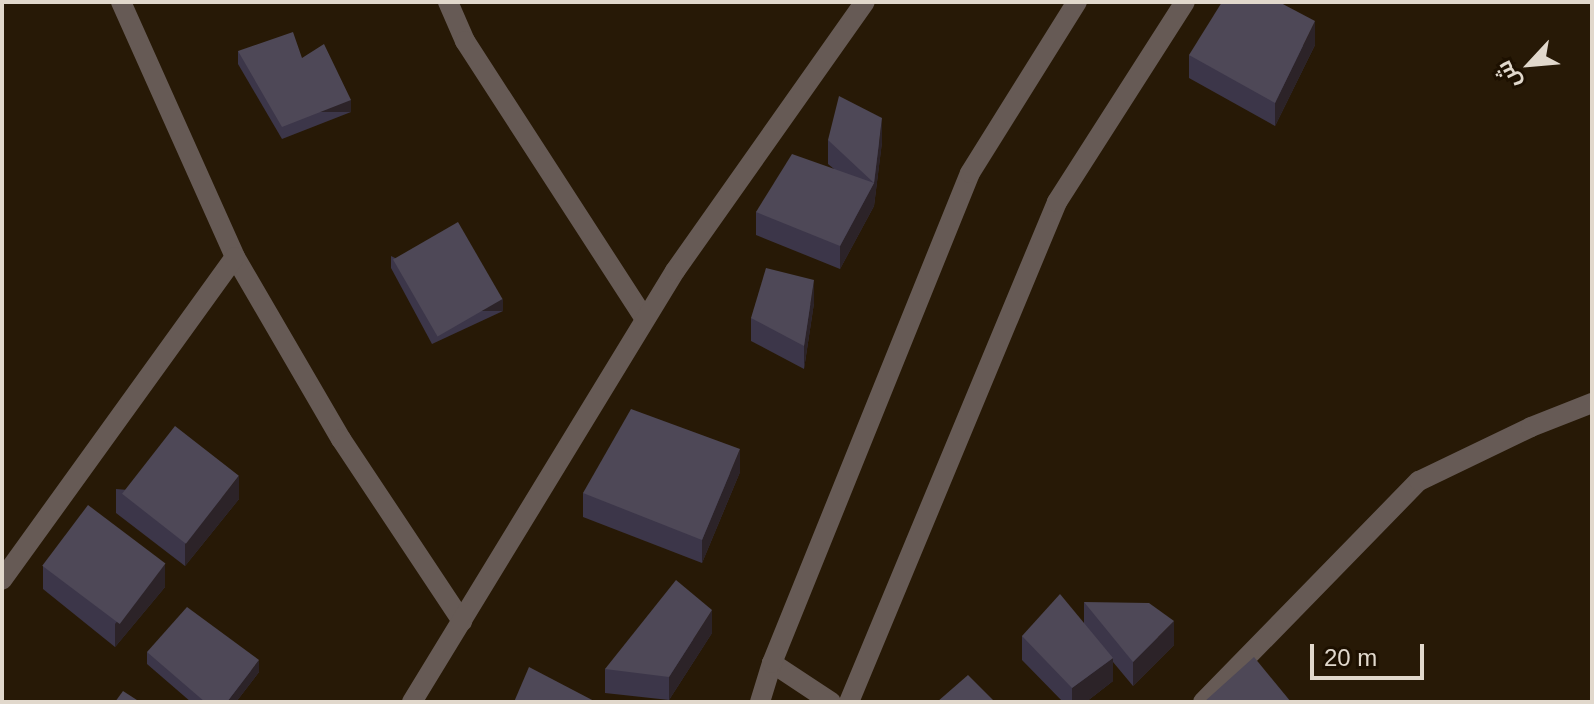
<!DOCTYPE html>
<meta charset="utf-8">
<style>
body{margin:0}
#map{position:relative;width:1594px;height:704px;overflow:hidden;background:#271906;font-family:Helvetica,Cairo,sans-serif}
div>[style]{position:absolute}
[style*='--x']{left:calc(var(--x)*1px);top:calc(var(--y)*1px);width:calc(var(--w)*1px);rotate:calc(var(--a)*1deg)}
.minor>*{height:20px;margin:-10px;padding:0 10px;transform-origin:10px;border-radius:10px;background:#665a55}
.wall>*{inset:0;background:#3c3649}
.shaded-wall>*{inset:0;background:#2c2328;transform-origin:0 0}
.building>*{inset:0;background:#4e4857;transform-origin:0 0}
span{translate:-50% -50%;white-space:nowrap;text-align:center;line-height:1.15;-webkit-text-stroke:6px #1d1000;paint-order:stroke}
.frame{position:absolute;inset:0;border:4px solid #e1d8cc;pointer-events:none}
.north{position:absolute;left:1490px;top:24px;width:80px;height:80px;-webkit-text-stroke:6px #1d1000;paint-order:stroke;rotate:244deg;font-size:22px;font-weight:700;line-height:32px;text-align:center;color:#e1d8cc}
.north::after{content:'';display:block;margin:auto;width:28px;height:36px;background:#e1d8cc;clip-path:polygon(50% 0,100% 100%,50% 72%,0 100%)}
.scale{position:absolute;left:1310px;top:644px;width:114px;height:36px;box-sizing:border-box;border:4px solid #e1d8cc;border-top:0;padding-left:10px;font-size:24px;line-height:28px;white-space:nowrap;color:#e1d8cc;-webkit-text-stroke:6px #1d1000;paint-order:stroke}
</style>
<div id="map">
<div class="minor">
<i style="--x:121;--y:2;--w:279;--a:65.9"></i>
<i style="--x:235;--y:257;--w:211;--a:59.8"></i>
<i style="--x:341;--y:439;--w:219;--a:56.4"></i>
<i style="--x:448;--y:2;--w:43;--a:66.4"></i>
<i style="--x:465;--y:41;--w:331;--a:57.1"></i>
<i style="--x:2;--y:580;--w:398;--a:-54.2"></i>
<i style="--x:772;--y:663;--w:71;--a:33.5"></i>
<i style="--x:412;--y:702;--w:505;--a:-58.61"></i>
<i style="--x:675;--y:271;--w:329;--a:-54.8"></i>
<i style="--x:760;--y:702;--w:41;--a:-72.9"></i>
<i style="--x:772;--y:663;--w:528;--a:-68"></i>
<i style="--x:970;--y:173;--w:202;--a:-58"></i>
<i style="--x:849;--y:702;--w:542;--a:-67.41"></i>
<i style="--x:1057;--y:202;--w:237;--a:-57.4"></i>
<i style="--x:1203;--y:702;--w:309;--a:-45.7"></i>
<i style="--x:1419;--y:481;--w:124;--a:-25.7"></i>
<i style="--x:1531;--y:427;--w:66;--a:-21.5"></i>
</div>
<div class="wall">
<i style="clip-path:polygon(1315px 45px,1275px 126px,1189px 78px,1189px 55px)"></i>
<i style="clip-path:polygon(238px 51px,302px 58px,351px 112px,282px 139px,238px 64px)"></i>
<i style="clip-path:polygon(828px 140px,882px 142px,874px 206px,840px 269px,756px 235px,756px 212px,834px 169px,828px 164px)"></i>
<i style="clip-path:polygon(391px 256px,503px 311px,432px 344px,391px 268px)"></i>
<i style="clip-path:polygon(814px 303px,804px 369px,751px 341px,751px 318px)"></i>
<i style="clip-path:polygon(740px 472px,702px 563px,583px 517px,583px 493px)"></i>
<i style="clip-path:polygon(116px 489px,239px 499px,185px 566px,116px 513px)"></i>
<i style="clip-path:polygon(43px 566px,165px 587px,115px 647px,43px 589px)"></i>
<i style="clip-path:polygon(1084px 602px,1174px 645px,1133px 686px,1113px 662px,1113px 681px,1086px 702px,1063px 702px,1022px 660px,1022px 636px,1084px 623px)"></i>
<i style="clip-path:polygon(712px 633px,669px 700px,605px 693px,605px 669px)"></i>
<i style="clip-path:polygon(147px 652px,259px 672px,236px 702px,191px 702px,147px 664px)"></i>
</div>
<div class="shaded-wall">
<i style="clip-path:polygon(1315px 21px,1315px 45px,1275px 126px,1275px 103px)"></i>
<i style="left:351px;top:100px;width:12px;height:74px;rotate:90deg"></i>
<i style="clip-path:polygon(882px 118px,882px 142px,874px 206px,840px 269px,840px 246px,874px 183px)"></i>
<i style="clip-path:polygon(814px 280px,814px 303px,804px 369px,804px 346px)"></i>
<i style="left:503px;top:299px;width:12px;height:78px;rotate:90deg"></i>
<i style="clip-path:polygon(740px 449px,740px 472px,702px 563px,702px 540px)"></i>
<i style="clip-path:polygon(239px 476px,239px 499px,185px 566px,185px 543px)"></i>
<i style="clip-path:polygon(165px 564px,165px 587px,115px 647px,115px 624px)"></i>
<i style="clip-path:polygon(712px 610px,712px 633px,669px 700px,669px 677px)"></i>
<i style="clip-path:polygon(1174px 621px,1174px 645px,1133px 686px,1133px 662px)"></i>
<i style="clip-path:polygon(1113px 658px,1113px 681px,1086px 702px,1072px 702px,1072px 688px)"></i>
<i style="clip-path:polygon(259px 660px,259px 672px,236px 702px,227px 702px)"></i>
</div>
<div class="building">
<i style="clip-path:polygon(1222px 2px,1279px 2px,1315px 21px,1275px 103px,1189px 55px)"></i>
<i style="clip-path:polygon(293px 32px,302px 58px,324px 44px,351px 100px,282px 127px,238px 51px)"></i>
<i style="clip-path:polygon(839px 96px,882px 118px,874px 183px,828px 140px)"></i>
<i style="clip-path:polygon(792px 154px,874px 183px,840px 246px,756px 212px)"></i>
<i style="left:458px;top:222px;width:89px;height:75px;rotate:60deg"></i>
<i style="clip-path:polygon(766px 268px,814px 280px,804px 346px,751px 318px)"></i>
<i style="clip-path:polygon(631px 409px,740px 449px,702px 540px,583px 493px)"></i>
<i style="left:175px;top:426px;width:81px;height:86px;rotate:38deg"></i>
<i style="left:88px;top:505px;width:97px;height:76px;rotate:37deg"></i>
<i style="clip-path:polygon(676px 580px,712px 610px,669px 677px,605px 669px)"></i>
<i style="clip-path:polygon(1060px 594px,1113px 658px,1072px 688px,1022px 636px)"></i>
<i style="clip-path:polygon(1084px 602px,1149px 603px,1174px 621px,1133px 662px)"></i>
<i style="clip-path:polygon(187px 607px,259px 660px,227px 702px,205px 702px,147px 652px)"></i>
<i style="clip-path:polygon(1254px 657px,1291px 702px,1204px 702px)"></i>
<i style="clip-path:polygon(529px 667px,596px 702px,514px 702px)"></i>
<i style="clip-path:polygon(968px 675px,995px 702px,937px 702px)"></i>
<i style="clip-path:polygon(123px 691px,140px 702px,115px 702px)"></i>
</div>
<div class="frame"></div>
<div class="north">ش</div>
<div class="scale">20 m</div>
</div>
